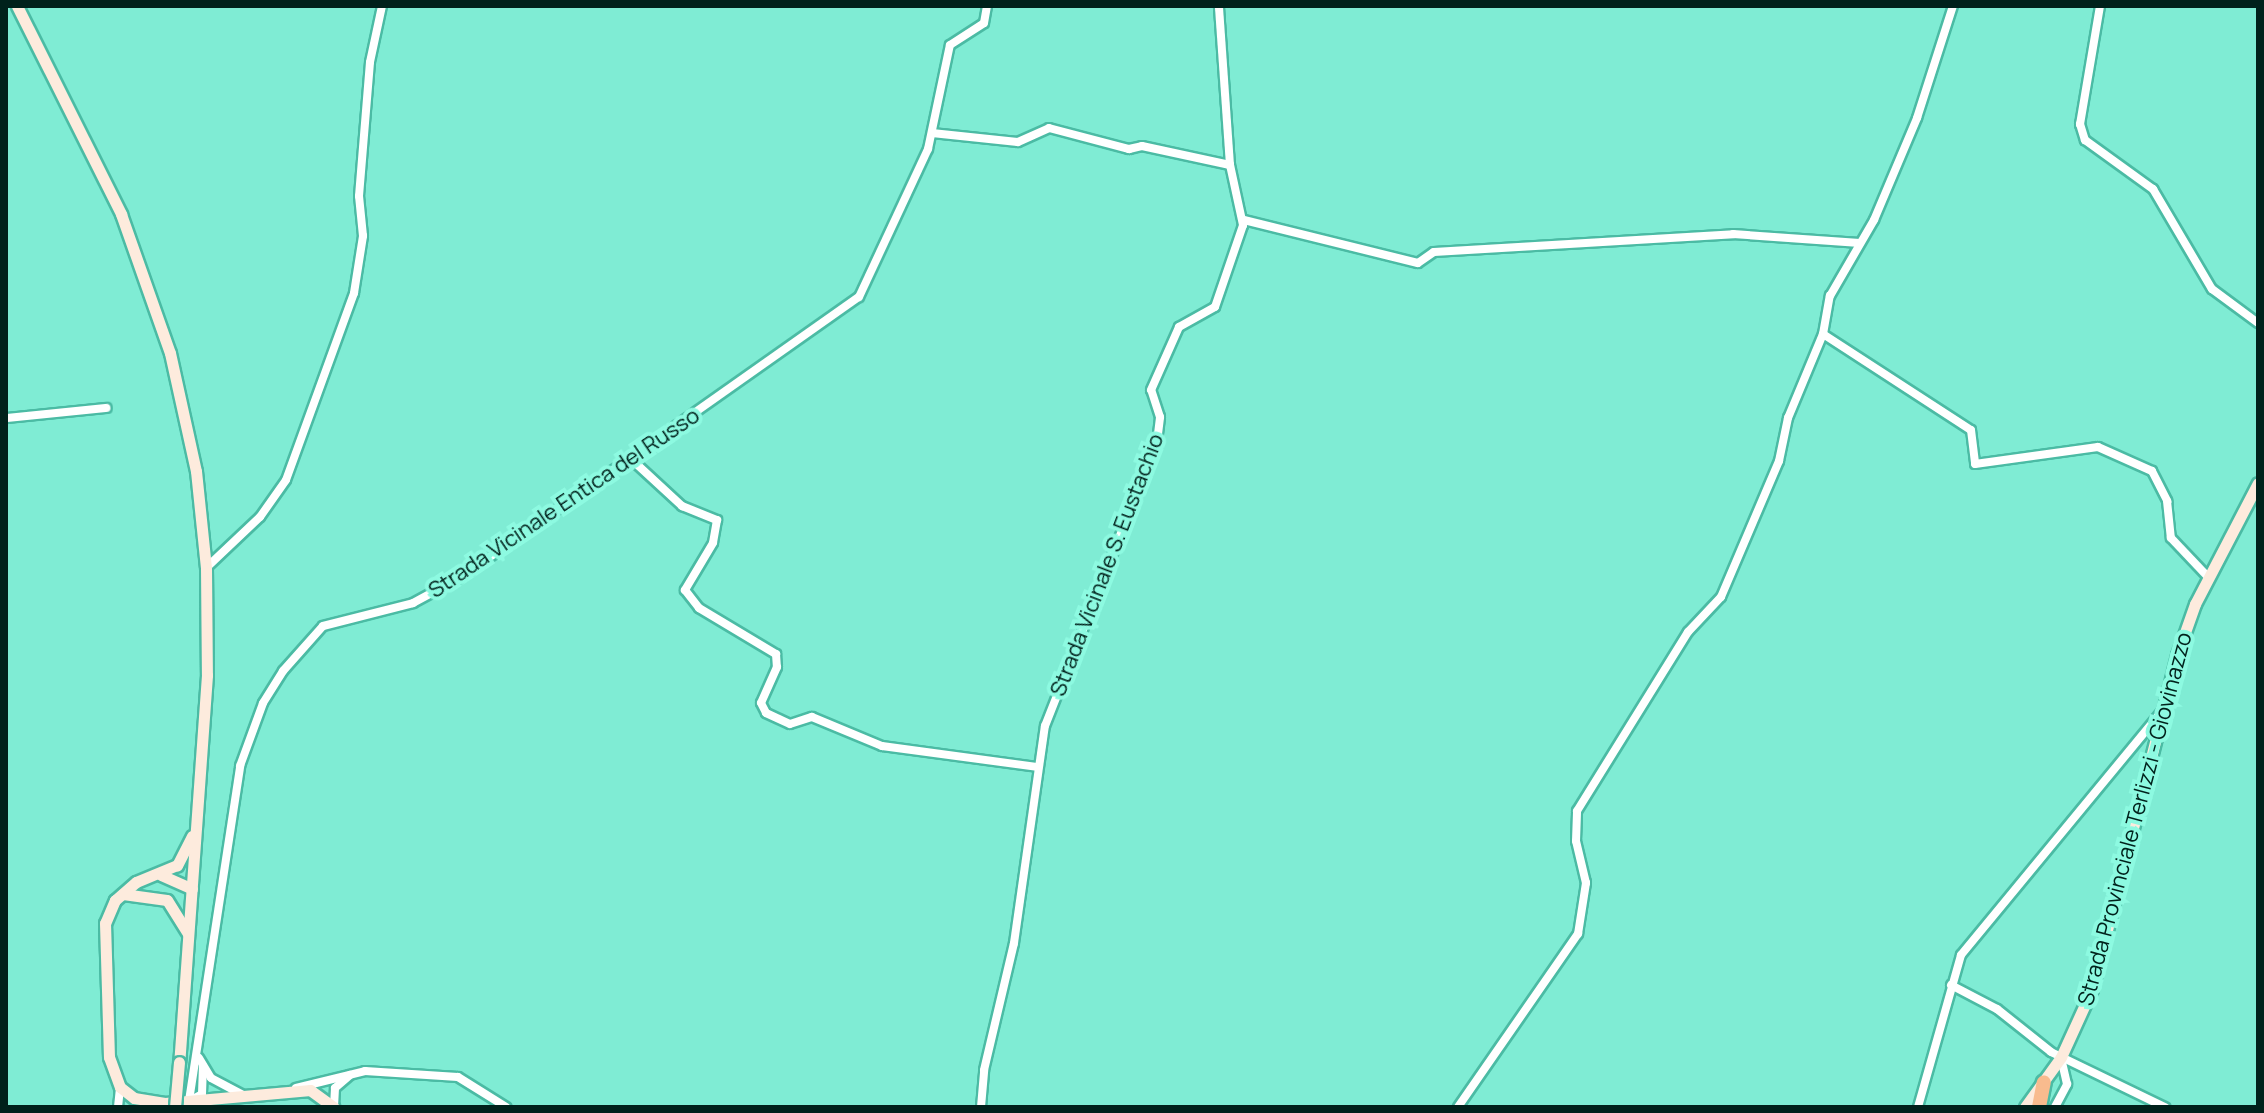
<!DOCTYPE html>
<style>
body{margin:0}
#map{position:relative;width:2264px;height:1113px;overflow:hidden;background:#7fecd4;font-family:Manrope,sans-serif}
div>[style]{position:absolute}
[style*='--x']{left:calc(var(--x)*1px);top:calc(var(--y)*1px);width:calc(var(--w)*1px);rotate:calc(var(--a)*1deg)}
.roads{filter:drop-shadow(2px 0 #4bbba4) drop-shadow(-2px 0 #4bbba4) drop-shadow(0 2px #4bbba4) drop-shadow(0 -2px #4bbba4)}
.street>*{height:8px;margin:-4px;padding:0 4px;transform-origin:4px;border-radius:4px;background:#fff}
.secondary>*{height:11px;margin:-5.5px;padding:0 5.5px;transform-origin:5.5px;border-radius:5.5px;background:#fdebdd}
.highway>*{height:14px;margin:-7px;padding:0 7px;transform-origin:7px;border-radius:7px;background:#f8bb8e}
.bridges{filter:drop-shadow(2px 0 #4bbba4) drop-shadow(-2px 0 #4bbba4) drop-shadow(0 2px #4bbba4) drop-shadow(0 -2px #4bbba4)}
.secondary-bridge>*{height:11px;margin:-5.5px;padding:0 5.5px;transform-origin:5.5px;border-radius:5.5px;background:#fdebdd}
span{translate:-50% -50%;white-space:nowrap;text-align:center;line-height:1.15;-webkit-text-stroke:8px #8dfae1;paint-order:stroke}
.street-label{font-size:22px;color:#00211b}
.frame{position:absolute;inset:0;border:8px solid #00211b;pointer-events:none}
</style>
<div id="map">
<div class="roads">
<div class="street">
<i style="--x:2100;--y:6;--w:120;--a:99.6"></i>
<i style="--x:2080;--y:124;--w:17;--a:73"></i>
<i style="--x:2085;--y:140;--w:84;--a:35.8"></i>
<i style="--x:2153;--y:189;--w:116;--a:59.5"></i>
<i style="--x:2212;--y:289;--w:57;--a:36.5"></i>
<i style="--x:932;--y:133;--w:86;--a:6"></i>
<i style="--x:1018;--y:142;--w:34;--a:-24"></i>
<i style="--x:1049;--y:128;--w:83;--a:14.7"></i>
<i style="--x:1129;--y:149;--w:13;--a:-13"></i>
<i style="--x:1142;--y:146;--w:90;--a:12.2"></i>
<i style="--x:1244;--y:220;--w:179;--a:13.9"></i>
<i style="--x:1418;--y:263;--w:19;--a:-35"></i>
<i style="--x:1434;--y:252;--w:300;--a:-3.4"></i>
<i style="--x:1733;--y:234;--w:127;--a:4.1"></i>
<i style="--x:1823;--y:334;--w:176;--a:33"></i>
<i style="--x:1971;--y:430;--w:34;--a:83"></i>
<i style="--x:1975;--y:464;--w:124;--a:-7.9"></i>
<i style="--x:2098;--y:447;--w:59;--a:24"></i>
<i style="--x:2152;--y:471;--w:34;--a:63"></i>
<i style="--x:2167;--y:501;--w:37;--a:84"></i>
<i style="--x:2171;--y:538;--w:55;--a:46.5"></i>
<i style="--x:6;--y:418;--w:101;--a:-5.7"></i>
<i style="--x:630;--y:458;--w:71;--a:42.7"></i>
<i style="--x:682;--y:506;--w:38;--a:22"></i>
<i style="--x:717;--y:520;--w:23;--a:100"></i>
<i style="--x:713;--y:543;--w:55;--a:120.8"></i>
<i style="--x:685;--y:590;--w:23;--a:52"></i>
<i style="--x:699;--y:608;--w:90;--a:30.9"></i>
<i style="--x:776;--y:654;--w:13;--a:86"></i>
<i style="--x:777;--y:667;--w:39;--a:114"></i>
<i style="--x:761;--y:703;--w:11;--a:63"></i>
<i style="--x:766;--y:713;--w:26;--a:25"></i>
<i style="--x:790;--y:724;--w:23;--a:-18"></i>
<i style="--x:812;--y:717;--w:76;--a:22.5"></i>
<i style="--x:882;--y:746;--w:156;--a:7.7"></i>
<i style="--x:206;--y:568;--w:74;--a:-43.4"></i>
<i style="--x:260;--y:517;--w:45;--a:-54.9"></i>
<i style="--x:286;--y:480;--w:199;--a:-70"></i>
<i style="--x:354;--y:293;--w:58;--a:-81"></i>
<i style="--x:363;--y:236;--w:40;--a:-95.7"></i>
<i style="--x:359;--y:196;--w:134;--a:-85.3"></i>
<i style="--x:370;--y:62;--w:57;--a:-77.9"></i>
<i style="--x:1951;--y:985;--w:52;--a:27.6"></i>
<i style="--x:1997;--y:1009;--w:69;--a:38.5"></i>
<i style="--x:2051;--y:1052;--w:127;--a:25.8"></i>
<i style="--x:199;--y:1058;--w:23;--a:59"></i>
<i style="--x:211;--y:1078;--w:36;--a:28"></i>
<i style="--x:296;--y:1088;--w:71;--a:-13.8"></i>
<i style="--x:365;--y:1071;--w:93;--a:3.7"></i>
<i style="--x:458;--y:1077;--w:57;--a:32"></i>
<i style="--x:193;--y:1099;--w:10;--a:-29"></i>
<i style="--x:202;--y:1094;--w:28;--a:-88"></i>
<i style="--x:189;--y:1101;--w:339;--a:-81.3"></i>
<i style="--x:240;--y:766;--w:67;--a:-69.9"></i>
<i style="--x:263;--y:703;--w:38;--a:-58"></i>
<i style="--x:283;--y:671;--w:60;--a:-48.4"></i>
<i style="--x:323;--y:626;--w:93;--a:-14.3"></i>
<i style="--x:413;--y:603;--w:57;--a:-28.4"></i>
<i style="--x:463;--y:576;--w:484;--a:-35.2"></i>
<i style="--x:859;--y:297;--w:163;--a:-65"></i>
<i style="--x:928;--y:149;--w:106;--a:-78.1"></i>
<i style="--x:950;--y:45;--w:40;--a:-32.9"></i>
<i style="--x:984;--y:23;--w:17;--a:-80"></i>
<i style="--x:118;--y:1107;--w:20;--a:-84"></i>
<i style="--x:334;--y:1107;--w:19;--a:-87"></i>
<i style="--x:335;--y:1088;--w:20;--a:-41"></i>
<i style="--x:981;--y:1107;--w:37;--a:-85"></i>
<i style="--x:984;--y:1070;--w:130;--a:-76.7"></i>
<i style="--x:1014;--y:943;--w:219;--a:-81.9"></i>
<i style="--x:1045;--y:726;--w:305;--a:-68.5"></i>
<i style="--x:1157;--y:442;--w:25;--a:-83"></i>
<i style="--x:1160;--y:417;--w:28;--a:-108"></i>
<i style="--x:1151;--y:390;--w:69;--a:-66"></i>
<i style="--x:1179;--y:327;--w:41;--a:-29.1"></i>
<i style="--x:1215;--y:307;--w:87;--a:-71.1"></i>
<i style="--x:1243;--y:225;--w:61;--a:-102.2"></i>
<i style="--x:1230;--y:165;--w:159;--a:-94"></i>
<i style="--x:1458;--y:1107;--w:211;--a:-55.3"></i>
<i style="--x:1578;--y:934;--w:52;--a:-81.1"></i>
<i style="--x:1586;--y:883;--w:43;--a:-103.4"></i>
<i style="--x:1576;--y:841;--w:30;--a:-88"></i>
<i style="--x:1577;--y:811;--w:211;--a:-58.2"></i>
<i style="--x:1688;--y:632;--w:48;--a:-46.7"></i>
<i style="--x:1721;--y:597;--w:148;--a:-66.9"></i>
<i style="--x:1779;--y:461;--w:44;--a:-78.2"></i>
<i style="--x:1788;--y:418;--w:91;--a:-67.4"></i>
<i style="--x:1823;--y:334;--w:39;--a:-80"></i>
<i style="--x:1830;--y:296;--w:88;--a:-59.9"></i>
<i style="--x:1874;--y:220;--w:111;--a:-67.1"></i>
<i style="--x:1917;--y:118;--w:118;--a:-72.2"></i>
<i style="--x:1918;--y:1107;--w:158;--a:-74.2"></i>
<i style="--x:1961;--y:955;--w:316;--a:-50.5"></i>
<i style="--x:2055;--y:1107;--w:26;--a:-62"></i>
<i style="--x:2067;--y:1084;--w:28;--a:-103"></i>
</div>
<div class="secondary">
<i style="--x:17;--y:6;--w:233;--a:63.4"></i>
<i style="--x:121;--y:214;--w:147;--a:70.6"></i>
<i style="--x:170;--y:353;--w:121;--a:77.6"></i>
<i style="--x:196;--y:471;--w:98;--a:84.1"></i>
<i style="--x:206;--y:568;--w:107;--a:89.5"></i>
<i style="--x:207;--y:675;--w:388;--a:94.1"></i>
<i style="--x:192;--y:836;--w:33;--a:117"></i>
<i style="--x:177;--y:865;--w:44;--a:157.5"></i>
<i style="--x:136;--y:882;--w:28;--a:139"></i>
<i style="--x:115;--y:900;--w:25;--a:113"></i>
<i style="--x:105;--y:923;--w:134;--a:88.3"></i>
<i style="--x:109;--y:1057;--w:32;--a:70"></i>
<i style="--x:120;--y:1087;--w:18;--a:38"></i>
<i style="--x:134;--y:1098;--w:31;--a:9"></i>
<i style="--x:165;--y:1103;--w:146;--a:-5.1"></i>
<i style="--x:310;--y:1090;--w:29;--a:36"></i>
<i style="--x:161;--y:875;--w:34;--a:24"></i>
<i style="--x:123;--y:894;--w:44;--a:7.8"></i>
<i style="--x:167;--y:900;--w:39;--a:58"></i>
<i style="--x:2025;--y:1107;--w:62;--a:-54.2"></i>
<i style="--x:2061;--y:1057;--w:75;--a:-65.5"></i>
<i style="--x:2092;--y:989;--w:345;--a:-75.7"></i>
<i style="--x:2177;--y:655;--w:54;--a:-70.6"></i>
<i style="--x:2195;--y:604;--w:136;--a:-62.5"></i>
</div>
<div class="highway">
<i style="--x:2039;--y:1107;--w:25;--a:-79"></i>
</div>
</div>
<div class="bridges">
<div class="secondary-bridge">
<i style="--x:175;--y:1107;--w:45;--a:-84.9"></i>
</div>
</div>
<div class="street-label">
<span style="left:564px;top:503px;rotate:-34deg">Strada Vicinale Entica del Russo</span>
<span style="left:1107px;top:565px;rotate:-69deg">Strada Vicinale S. Eustachio</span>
<span style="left:2135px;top:819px;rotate:-75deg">Strada Provinciale Terlizzi - Giovinazzo</span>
</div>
<div class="frame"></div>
</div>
